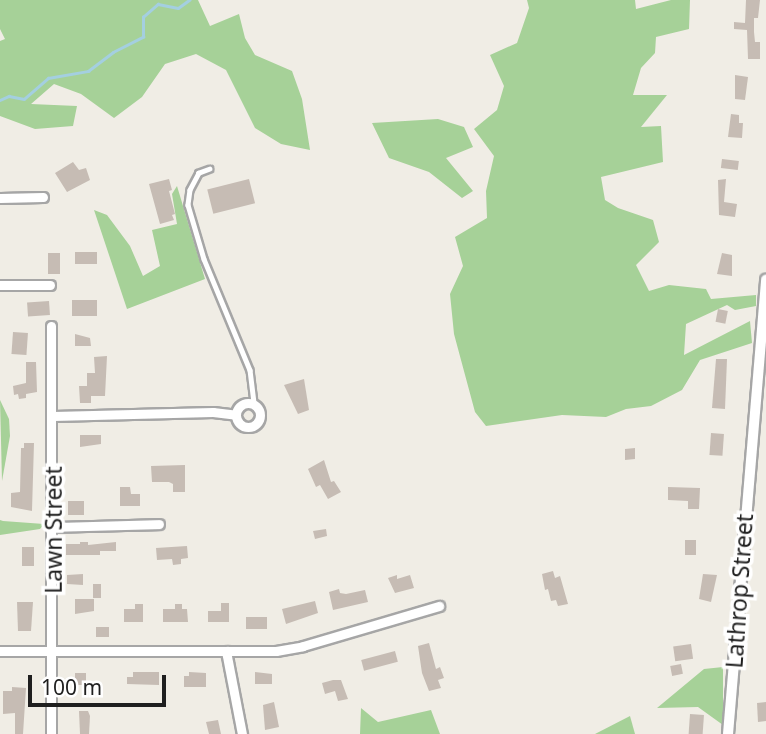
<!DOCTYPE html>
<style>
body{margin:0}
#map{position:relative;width:766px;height:734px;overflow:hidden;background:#f0ede5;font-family:"Noto Sans",sans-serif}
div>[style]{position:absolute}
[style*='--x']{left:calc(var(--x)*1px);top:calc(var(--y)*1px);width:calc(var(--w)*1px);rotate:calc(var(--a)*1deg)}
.forest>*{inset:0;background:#a6d198}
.stream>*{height:2.5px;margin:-1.25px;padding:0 1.25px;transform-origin:1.25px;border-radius:1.25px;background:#a4cfe0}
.building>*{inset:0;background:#c6bcb4;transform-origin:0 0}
.roads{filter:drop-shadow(2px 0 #a6a6a6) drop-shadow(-2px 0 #a6a6a6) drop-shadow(0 2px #a6a6a6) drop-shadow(0 -2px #a6a6a6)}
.service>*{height:4.5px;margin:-2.25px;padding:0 2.25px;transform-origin:2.25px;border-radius:2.25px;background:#fff}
.minor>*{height:9px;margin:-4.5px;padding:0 4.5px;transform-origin:4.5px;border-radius:4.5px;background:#fff}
.minor>.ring{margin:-4.5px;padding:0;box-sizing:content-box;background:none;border:9px solid #fff;border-radius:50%}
.tertiary>*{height:10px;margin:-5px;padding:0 5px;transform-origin:5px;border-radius:5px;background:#fff}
span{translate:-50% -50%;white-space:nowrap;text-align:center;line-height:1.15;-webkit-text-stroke:7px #fff;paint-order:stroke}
.street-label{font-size:23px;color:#1f1f1f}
.scale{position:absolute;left:28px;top:675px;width:138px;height:32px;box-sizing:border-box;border:4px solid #1f1f1f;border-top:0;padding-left:9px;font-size:21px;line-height:24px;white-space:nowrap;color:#1f1f1f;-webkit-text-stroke:5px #fff;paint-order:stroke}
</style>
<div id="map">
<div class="forest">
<i style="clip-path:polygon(0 0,198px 0,210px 26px,239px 14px,245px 38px,255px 55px,292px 71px,302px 99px,310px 150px,281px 144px,255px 128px,226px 70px,196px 54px,165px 64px,142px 97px,114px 118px,81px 94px,54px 84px,31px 104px,77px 106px,73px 126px,35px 129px,0 116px,0 41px,5px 39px,0 29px)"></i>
<i style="clip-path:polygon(527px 0,635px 0,636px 9px,671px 0,690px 0,689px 29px,656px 37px,655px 53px,641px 68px,633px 95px,667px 95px,641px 127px,661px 126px,663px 162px,601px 177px,605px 200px,618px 208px,653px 220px,659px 242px,636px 265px,649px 291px,669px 285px,706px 289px,711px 299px,756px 295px,756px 306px,735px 310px,727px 305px,686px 324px,684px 355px,750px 321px,752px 343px,700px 360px,682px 390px,651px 406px,626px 409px,606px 417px,562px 415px,486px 426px,475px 412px,454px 334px,450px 294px,463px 266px,455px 237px,487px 218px,486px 191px,494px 156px,474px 129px,497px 110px,504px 86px,490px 55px,517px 43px,529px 8px)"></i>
<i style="clip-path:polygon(438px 119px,464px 127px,473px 147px,446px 158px,473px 191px,462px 198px,429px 172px,389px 158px,372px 123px)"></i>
<i style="clip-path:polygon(177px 186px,205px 279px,127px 309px,94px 210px,107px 215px,130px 246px,143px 276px,160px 266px,152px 230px,177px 224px,172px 194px)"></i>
<i style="clip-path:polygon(0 400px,9px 419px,10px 436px,2px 481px)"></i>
<i style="clip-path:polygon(0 520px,3px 521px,44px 524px,40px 529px,0 535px)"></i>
<i style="clip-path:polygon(723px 667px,723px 725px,698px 707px,657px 708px,704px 669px)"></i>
<i style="clip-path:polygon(361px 708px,378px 722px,431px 710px,440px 734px,360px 734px)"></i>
<i style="clip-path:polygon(630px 716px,635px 734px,595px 734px)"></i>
</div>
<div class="stream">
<i style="--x:0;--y:100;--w:10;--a:-24"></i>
<i style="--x:9;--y:96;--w:15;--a:11"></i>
<i style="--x:24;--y:99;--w:32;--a:-41"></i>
<i style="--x:48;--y:78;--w:41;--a:-9.9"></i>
<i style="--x:88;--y:71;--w:31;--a:-37"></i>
<i style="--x:113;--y:52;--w:34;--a:-27"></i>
<i style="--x:143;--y:37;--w:20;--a:-90"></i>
<i style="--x:143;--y:17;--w:20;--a:-41"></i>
<i style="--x:158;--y:4;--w:20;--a:11"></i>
<i style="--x:178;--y:8;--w:14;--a:-36"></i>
</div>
<div class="building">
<i style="clip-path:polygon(746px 0,760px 0,758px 18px,754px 18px,754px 32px,755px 42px,760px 42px,760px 59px,748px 59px,747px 30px,734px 29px,734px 22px,745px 23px)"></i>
<i style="clip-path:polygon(735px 75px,748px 77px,745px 100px,735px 99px)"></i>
<i style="clip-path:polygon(731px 114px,739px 115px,739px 123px,743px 123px,742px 138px,728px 137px)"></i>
<i style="left:722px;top:159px;width:17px;height:9px;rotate:7deg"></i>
<i style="clip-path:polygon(73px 162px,79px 170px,86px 168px,90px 180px,67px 192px,55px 173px)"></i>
<i style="clip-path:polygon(169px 179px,172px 190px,169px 191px,175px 214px,172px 215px,174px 220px,160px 224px,149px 184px)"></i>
<i style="left:249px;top:179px;width:25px;height:43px;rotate:76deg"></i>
<i style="clip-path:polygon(726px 179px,724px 202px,737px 204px,735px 217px,719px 215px,718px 180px)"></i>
<i style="left:97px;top:252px;width:12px;height:22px;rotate:90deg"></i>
<i style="left:48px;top:253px;width:12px;height:21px"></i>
<i style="clip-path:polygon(722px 253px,732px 255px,732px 276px,717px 274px)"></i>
<i style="left:97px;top:300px;width:16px;height:25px;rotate:90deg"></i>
<i style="left:49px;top:301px;width:14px;height:22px;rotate:86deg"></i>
<i style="left:718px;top:309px;width:10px;height:13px;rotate:11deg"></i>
<i style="left:13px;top:332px;width:15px;height:22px;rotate:4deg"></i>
<i style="clip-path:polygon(75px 334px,90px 338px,91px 346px,75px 346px)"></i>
<i style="clip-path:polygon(107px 356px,105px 396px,91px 396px,91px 403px,80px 403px,79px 386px,87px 386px,87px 373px,95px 373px,94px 357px)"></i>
<i style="clip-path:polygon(716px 359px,727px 359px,725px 409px,712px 408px)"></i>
<i style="clip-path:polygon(26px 362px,36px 362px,37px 392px,26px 394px,26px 398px,19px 399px,18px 394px,14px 395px,13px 386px,26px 383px)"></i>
<i style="clip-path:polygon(304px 379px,309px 410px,298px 414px,284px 385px)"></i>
<i style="left:711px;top:433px;width:13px;height:22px;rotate:4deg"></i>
<i style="clip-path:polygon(80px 435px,101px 435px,101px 444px,80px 447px)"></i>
<i style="clip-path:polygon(24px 443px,34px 443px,32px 511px,11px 507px,11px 493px,20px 492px,21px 448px,24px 448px)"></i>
<i style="clip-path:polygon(635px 448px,635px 459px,625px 460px,625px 449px)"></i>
<i style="clip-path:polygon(324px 460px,331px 482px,334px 481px,341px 492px,328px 499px,320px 485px,316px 487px,308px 469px)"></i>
<i style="clip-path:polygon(185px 465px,185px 492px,173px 492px,173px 484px,169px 482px,152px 482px,151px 466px)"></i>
<i style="clip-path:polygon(120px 487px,130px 487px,131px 494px,140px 494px,140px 506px,120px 506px)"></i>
<i style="clip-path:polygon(668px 487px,700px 488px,699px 509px,688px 509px,688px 501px,668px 500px)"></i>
<i style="left:84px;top:501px;width:14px;height:16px;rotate:90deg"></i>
<i style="clip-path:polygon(326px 529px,327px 536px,315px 539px,313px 531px)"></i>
<i style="left:685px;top:540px;width:11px;height:15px"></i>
<i style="clip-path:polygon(80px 542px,88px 542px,88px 545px,116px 542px,116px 551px,100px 551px,100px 555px,66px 555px,66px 544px,80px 544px)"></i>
<i style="clip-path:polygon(187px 546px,188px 558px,181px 559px,181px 564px,173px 565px,172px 559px,157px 560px,156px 548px)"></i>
<i style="left:22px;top:547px;width:12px;height:19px"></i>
<i style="clip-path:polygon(553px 571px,555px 578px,560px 576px,568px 604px,558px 606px,556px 600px,551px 601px,548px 589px,545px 590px,542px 574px)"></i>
<i style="clip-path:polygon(83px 574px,83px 585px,67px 584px,67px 575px)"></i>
<i style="clip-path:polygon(703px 574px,717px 575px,711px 602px,699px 599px)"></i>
<i style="clip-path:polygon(397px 575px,397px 579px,410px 575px,414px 588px,395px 593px,388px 578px)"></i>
<i style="left:101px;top:584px;width:14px;height:8px;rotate:90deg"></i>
<i style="clip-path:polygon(339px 589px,340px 593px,346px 594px,365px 590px,368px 602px,333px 610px,329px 592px)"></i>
<i style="clip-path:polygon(75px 599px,94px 599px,94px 611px,75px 614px)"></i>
<i style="clip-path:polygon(315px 601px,318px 613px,286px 624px,282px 609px)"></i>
<i style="clip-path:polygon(17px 602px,33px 602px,31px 631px,18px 631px)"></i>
<i style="clip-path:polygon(221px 603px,229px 603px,229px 622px,208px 622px,208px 611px,221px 611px)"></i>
<i style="clip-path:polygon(135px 604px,143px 604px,143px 622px,124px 622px,124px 609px,135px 609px)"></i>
<i style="clip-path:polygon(175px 604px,182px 604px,182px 609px,187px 609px,188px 622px,163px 622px,163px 609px,175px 609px)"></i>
<i style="left:246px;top:617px;width:21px;height:12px"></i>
<i style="left:96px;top:627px;width:13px;height:10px"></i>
<i style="clip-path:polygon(429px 643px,436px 669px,440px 667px,444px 678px,438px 680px,441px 688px,429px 691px,422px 673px,418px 646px)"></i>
<i style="left:691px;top:644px;width:15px;height:18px;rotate:82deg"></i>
<i style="left:395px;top:651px;width:11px;height:35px;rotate:75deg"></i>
<i style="left:681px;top:664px;width:10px;height:11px;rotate:79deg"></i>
<i style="clip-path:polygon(133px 672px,159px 672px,159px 685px,127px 684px,127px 677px,133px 677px)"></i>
<i style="clip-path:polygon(189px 672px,206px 673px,206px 687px,184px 687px,184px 676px,189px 676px)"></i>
<i style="clip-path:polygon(255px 672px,272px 674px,272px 684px,255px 684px)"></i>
<i style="left:75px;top:673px;width:11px;height:12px"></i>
<i style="clip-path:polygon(333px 680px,341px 680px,348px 699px,338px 701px,335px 691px,325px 694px,322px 683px)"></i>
<i style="clip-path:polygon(12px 687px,26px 688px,23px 734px,15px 734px,15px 713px,3px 714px,3px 691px,12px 691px)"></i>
<i style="clip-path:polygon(274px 702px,279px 727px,265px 730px,263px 705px)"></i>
<i style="clip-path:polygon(766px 702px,766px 721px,758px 722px,757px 703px)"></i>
<i style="clip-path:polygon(79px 711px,88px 711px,90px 716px,89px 734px,80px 734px)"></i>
<i style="left:690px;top:714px;width:14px;height:20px;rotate:4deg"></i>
<i style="clip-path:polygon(218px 720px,221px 734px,209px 734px,206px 722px)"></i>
</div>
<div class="roads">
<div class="service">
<i style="--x:210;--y:169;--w:12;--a:160"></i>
<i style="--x:199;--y:173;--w:19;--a:118"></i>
<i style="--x:190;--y:190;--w:15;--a:98"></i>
<i style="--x:188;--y:205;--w:56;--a:73.5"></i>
<i style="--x:204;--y:259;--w:120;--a:67.5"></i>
<i style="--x:250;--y:370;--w:34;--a:83"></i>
</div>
<div class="minor">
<i style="--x:0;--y:198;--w:43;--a:-1.3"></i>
<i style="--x:0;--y:285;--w:50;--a:0"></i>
<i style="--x:51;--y:326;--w:408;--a:90"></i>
<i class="ring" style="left:236px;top:403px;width:15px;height:15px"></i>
<i style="--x:53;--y:416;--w:160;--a:-1.4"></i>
<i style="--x:213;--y:412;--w:23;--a:7"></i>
<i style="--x:53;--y:527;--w:106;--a:-1.6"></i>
<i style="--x:0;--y:651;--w:276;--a:0"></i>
<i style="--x:276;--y:651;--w:27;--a:-10"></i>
<i style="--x:303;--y:646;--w:142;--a:-16.4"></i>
<i style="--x:226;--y:651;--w:85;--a:79.1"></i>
</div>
<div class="tertiary">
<i style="--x:728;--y:734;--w:456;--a:-85.2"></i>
</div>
</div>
<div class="street-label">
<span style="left:53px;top:530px;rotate:-90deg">Lawn Street</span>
<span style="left:739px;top:591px;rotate:-86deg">Lathrop Street</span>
</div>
<div class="scale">100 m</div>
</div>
